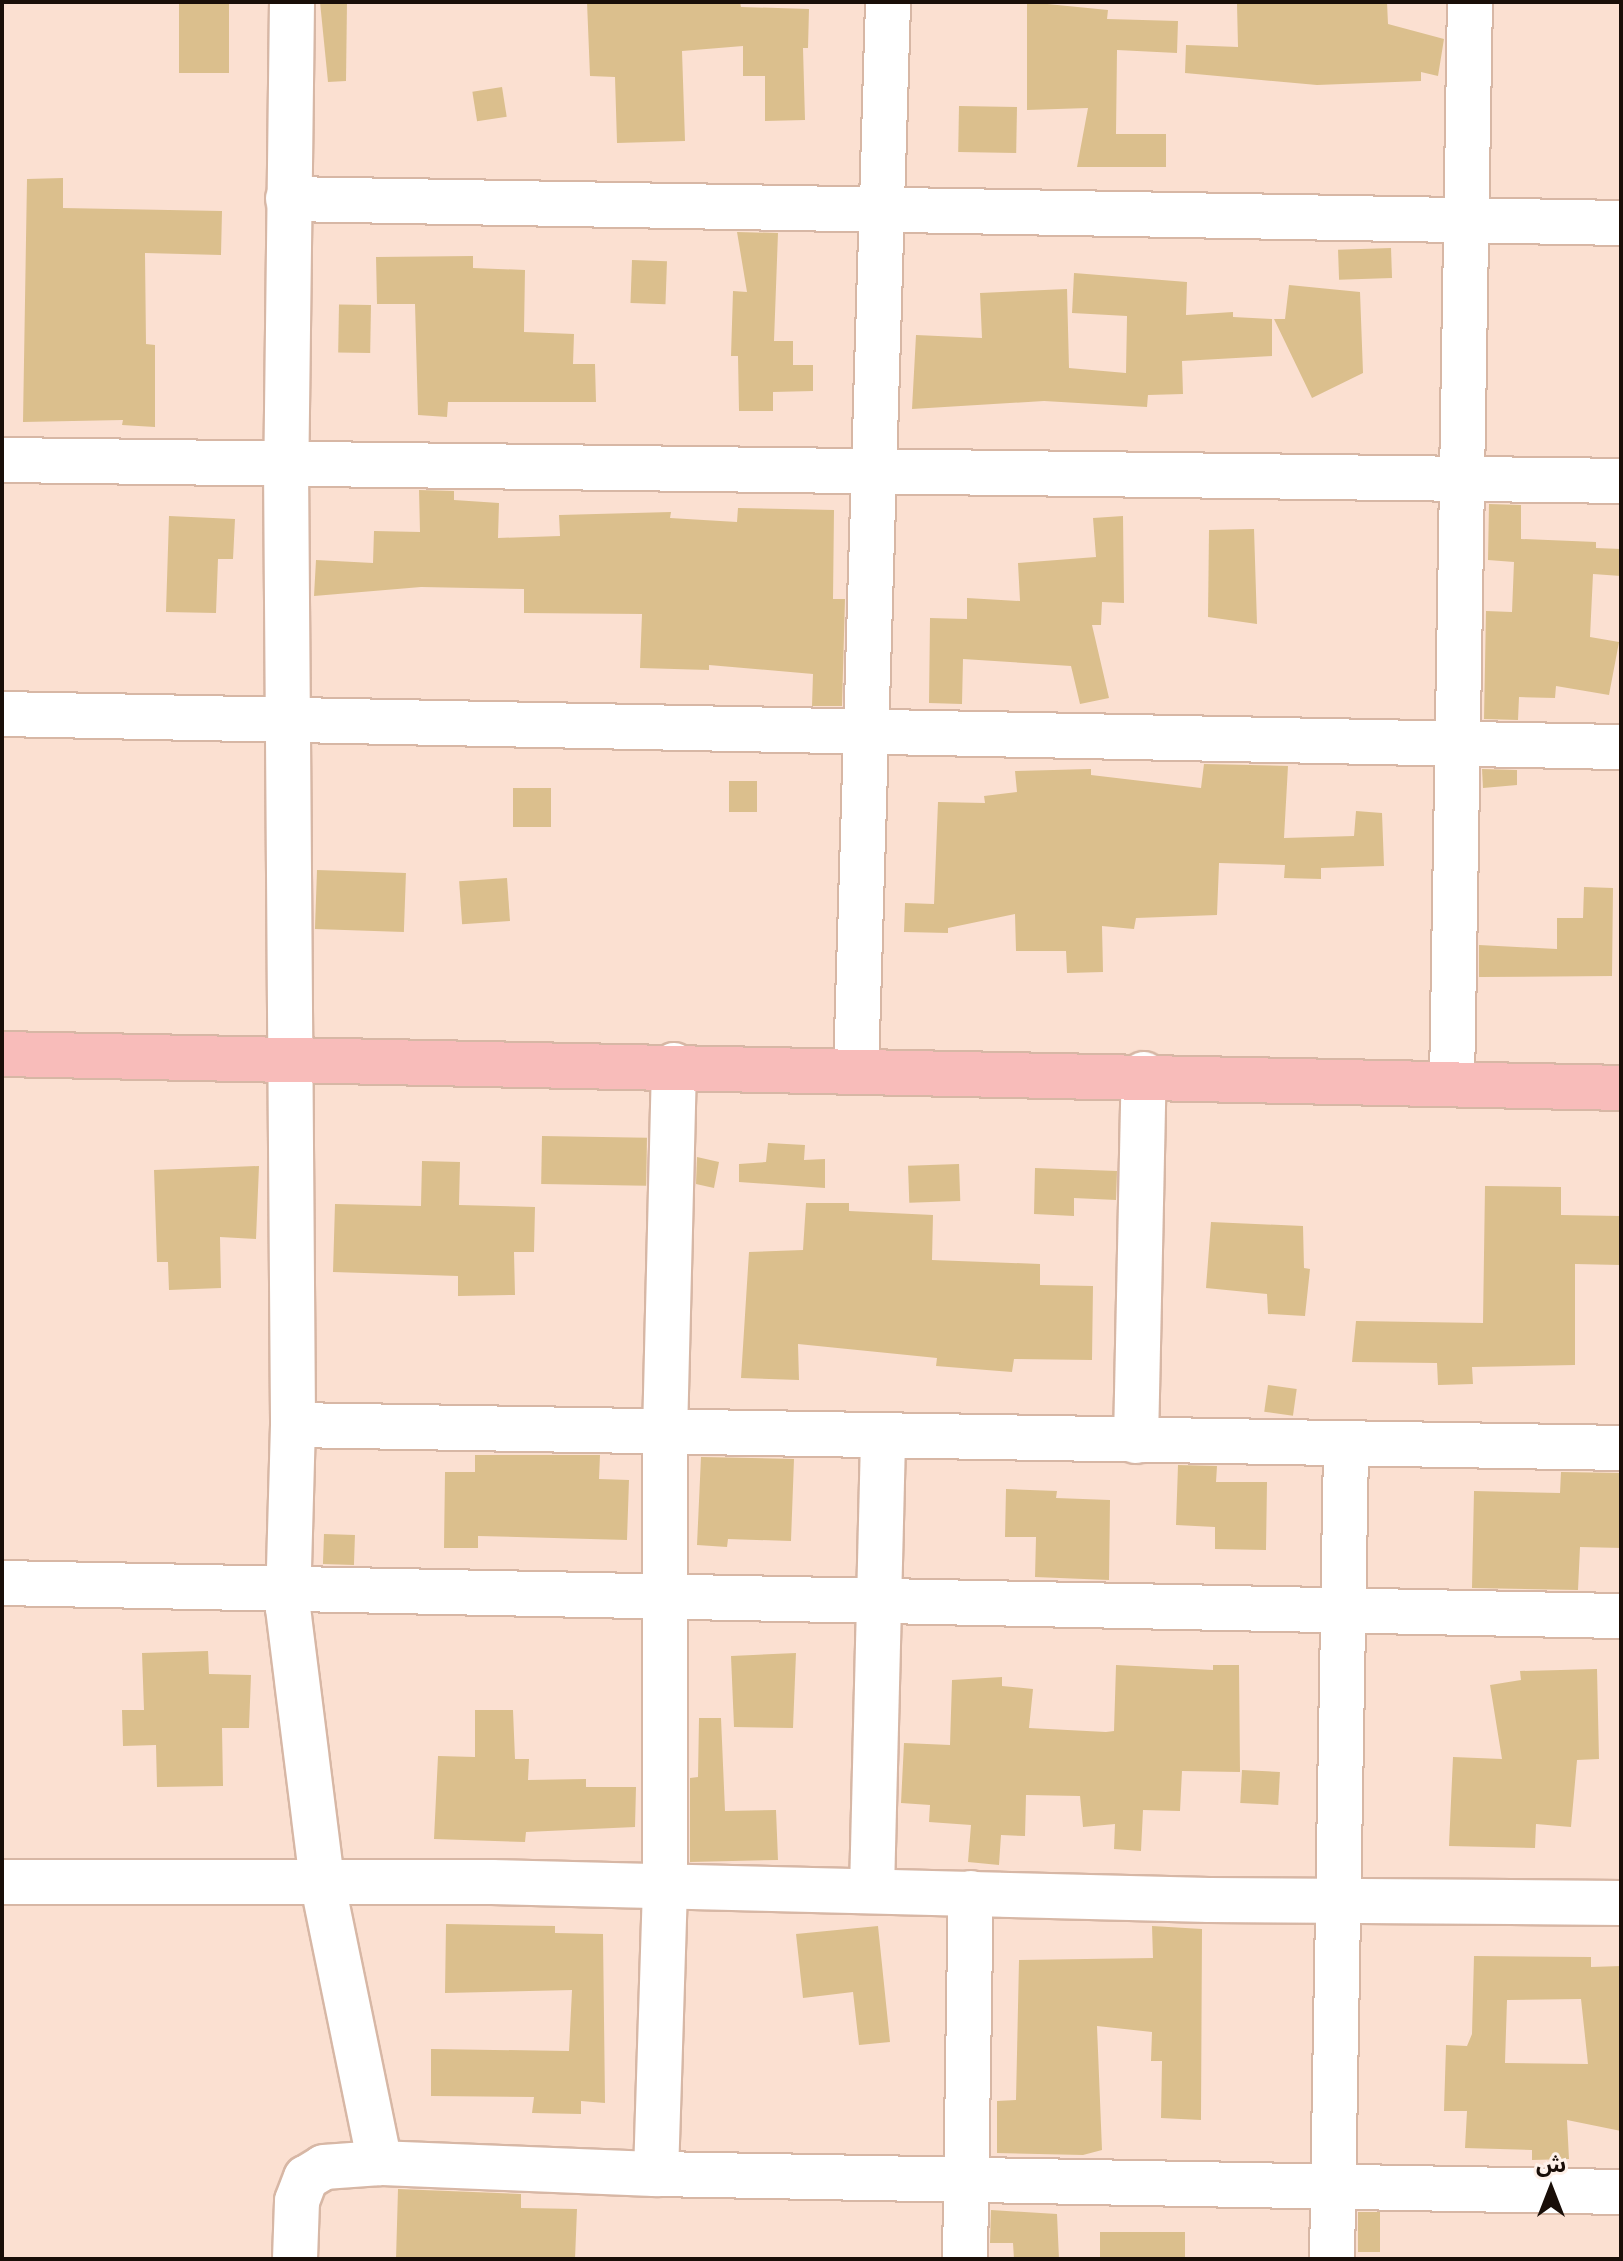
<!DOCTYPE html>
<meta charset="utf-8">
<style>
body{margin:0}
#map{position:relative;width:1623px;height:2261px;overflow:hidden;background:#fbe0d1;font-family:Poppins,"Noto Sans Arabic",sans-serif}
div>[style]{position:absolute}
[style*='--x']{left:calc(var(--x)*1px);top:calc(var(--y)*1px);width:calc(var(--w)*1px);rotate:calc(var(--a)*1deg)}
.building>*{inset:0;background:#dbbf8d;transform-origin:0 0}
.roads{filter:drop-shadow(2px 0 #d7b7a5) drop-shadow(-2px 0 #d7b7a5) drop-shadow(0 2px #d7b7a5) drop-shadow(0 -2px #d7b7a5)}
.minor>*{height:44px;margin:-22px;padding:0 22px;transform-origin:22px;border-radius:22px;background:#fff}
.major>*{height:44px;margin:-22px;padding:0 22px;transform-origin:22px;border-radius:22px;background:#f8bcba}
span{translate:-50% -50%;white-space:nowrap;text-align:center;line-height:1.15;-webkit-text-stroke:8px #fef1e9;paint-order:stroke}
.frame{position:absolute;inset:0;border:4px solid #190e08;pointer-events:none}
.north{position:absolute;left:1511px;top:2149px;width:80px;height:80px;-webkit-text-stroke:6px #fef1e9;paint-order:stroke;rotate:0deg;font-size:22px;font-weight:700;line-height:32px;text-align:center;color:#190e08}
.north::after{content:'';display:block;margin:auto;width:28px;height:36px;background:#190e08;clip-path:polygon(50% 0,100% 100%,50% 72%,0 100%)}
</style>
<div id="map">
<div class="building">
<i style="left:179px;top:2px;width:50px;height:71px"></i>
<i style="clip-path:polygon(320px 2px,347px 2px,346px 81px,328px 82px)"></i>
<i style="clip-path:polygon(587px 2px,740px 2px,741px 7px,809px 9px,808px 48px,803px 48px,805px 120px,765px 121px,765px 76px,743px 76px,743px 46px,682px 51px,685px 141px,617px 143px,615px 77px,590px 76px)"></i>
<i style="clip-path:polygon(1027px 2px,1108px 10px,1107px 19px,1178px 21px,1177px 53px,1117px 50px,1116px 134px,1166px 134px,1166px 167px,1077px 167px,1088px 108px,1027px 110px)"></i>
<i style="clip-path:polygon(1387px 2px,1388px 24px,1444px 39px,1438px 76px,1421px 72px,1421px 81px,1317px 85px,1185px 73px,1186px 45px,1238px 47px,1237px 4px)"></i>
<i style="left:502px;top:87px;width:30px;height:30px;rotate:81deg"></i>
<i style="left:959px;top:106px;width:58px;height:46px;rotate:1deg"></i>
<i style="clip-path:polygon(63px 178px,63px 208px,222px 211px,221px 255px,145px 253px,146px 344px,155px 345px,155px 427px,122px 425px,123px 420px,23px 422px,27px 179px)"></i>
<i style="clip-path:polygon(737px 232px,778px 233px,774px 341px,793px 341px,793px 365px,813px 365px,813px 391px,773px 392px,773px 411px,739px 411px,738px 356px,731px 356px,733px 291px,747px 292px)"></i>
<i style="left:1391px;top:248px;width:30px;height:53px;rotate:88deg"></i>
<i style="clip-path:polygon(473px 256px,473px 268px,525px 270px,524px 332px,574px 334px,573px 364px,595px 364px,596px 402px,448px 402px,447px 417px,418px 415px,415px 304px,377px 304px,376px 257px)"></i>
<i style="left:632px;top:260px;width:35px;height:43px;rotate:2deg"></i>
<i style="clip-path:polygon(1074px 273px,1187px 282px,1186px 315px,1233px 312px,1233px 317px,1272px 319px,1272px 356px,1182px 361px,1183px 394px,1148px 395px,1147px 407px,1044px 401px,912px 409px,916px 335px,982px 338px,980px 293px,1067px 289px,1069px 368px,1126px 373px,1127px 316px,1072px 313px)"></i>
<i style="clip-path:polygon(1289px 285px,1360px 292px,1363px 373px,1312px 398px,1274px 319px,1285px 319px)"></i>
<i style="left:371px;top:305px;width:48px;height:32px;rotate:91deg"></i>
<i style="clip-path:polygon(419px 490px,454px 491px,454px 500px,499px 503px,498px 538px,560px 536px,559px 515px,671px 512px,670px 518px,737px 522px,738px 508px,834px 510px,833px 599px,845px 599px,842px 706px,812px 706px,813px 674px,709px 665px,709px 670px,640px 668px,642px 614px,524px 613px,524px 589px,421px 587px,314px 596px,316px 560px,373px 563px,374px 531px,420px 532px)"></i>
<i style="clip-path:polygon(1489px 504px,1521px 505px,1521px 539px,1596px 542px,1596px 548px,1621px 549px,1621px 576px,1593px 574px,1590px 637px,1619px 642px,1609px 695px,1556px 686px,1555px 698px,1519px 697px,1518px 720px,1484px 719px,1486px 611px,1512px 612px,1514px 562px,1488px 560px)"></i>
<i style="clip-path:polygon(169px 516px,235px 519px,233px 559px,218px 559px,216px 613px,166px 612px)"></i>
<i style="clip-path:polygon(1123px 516px,1124px 603px,1102px 602px,1101px 625px,1092px 625px,1109px 698px,1080px 704px,1071px 666px,963px 659px,962px 704px,929px 703px,930px 618px,967px 619px,967px 598px,1020px 601px,1018px 563px,1096px 557px,1093px 518px)"></i>
<i style="clip-path:polygon(1254px 529px,1257px 624px,1208px 617px,1209px 530px)"></i>
<i style="clip-path:polygon(1204px 764px,1288px 766px,1284px 838px,1354px 836px,1356px 811px,1382px 813px,1384px 866px,1321px 868px,1321px 879px,1284px 878px,1285px 865px,1219px 863px,1217px 915px,1136px 918px,1134px 929px,1102px 926px,1103px 972px,1067px 973px,1066px 951px,1016px 951px,1015px 914px,948px 928px,948px 933px,904px 932px,905px 903px,934px 904px,938px 802px,985px 803px,984px 796px,1017px 792px,1015px 771px,1091px 769px,1091px 775px,1201px 788px)"></i>
<i style="clip-path:polygon(1482px 769px,1517px 770px,1517px 785px,1483px 788px)"></i>
<i style="left:729px;top:781px;width:28px;height:31px"></i>
<i style="left:513px;top:788px;width:38px;height:39px"></i>
<i style="left:317px;top:870px;width:89px;height:59px;rotate:2deg"></i>
<i style="left:507px;top:878px;width:43px;height:48px;rotate:86deg"></i>
<i style="clip-path:polygon(1584px 887px,1613px 888px,1612px 976px,1479px 977px,1479px 945px,1557px 949px,1557px 918px,1583px 918px)"></i>
<i style="left:542px;top:1136px;width:105px;height:48px;rotate:1deg"></i>
<i style="clip-path:polygon(768px 1143px,805px 1145px,804px 1160px,825px 1159px,825px 1188px,739px 1182px,739px 1164px,766px 1162px)"></i>
<i style="clip-path:polygon(697px 1157px,719px 1162px,714px 1188px,696px 1184px)"></i>
<i style="clip-path:polygon(422px 1161px,460px 1162px,459px 1205px,535px 1207px,534px 1252px,514px 1252px,515px 1295px,458px 1296px,458px 1276px,333px 1272px,335px 1204px,421px 1206px)"></i>
<i style="left:959px;top:1164px;width:37px;height:51px;rotate:88deg"></i>
<i style="clip-path:polygon(259px 1166px,256px 1239px,220px 1237px,221px 1288px,169px 1290px,168px 1262px,157px 1262px,154px 1170px)"></i>
<i style="clip-path:polygon(1035px 1168px,1117px 1171px,1116px 1200px,1074px 1198px,1074px 1216px,1034px 1214px)"></i>
<i style="clip-path:polygon(1485px 1186px,1561px 1187px,1561px 1215px,1621px 1216px,1620px 1265px,1575px 1264px,1575px 1365px,1472px 1367px,1473px 1384px,1438px 1385px,1437px 1363px,1352px 1362px,1356px 1321px,1483px 1323px)"></i>
<i style="clip-path:polygon(806px 1203px,849px 1203px,849px 1211px,933px 1215px,932px 1260px,1040px 1264px,1040px 1285px,1093px 1286px,1092px 1360px,1014px 1359px,1012px 1372px,936px 1366px,937px 1358px,798px 1344px,799px 1380px,741px 1378px,749px 1252px,803px 1250px)"></i>
<i style="clip-path:polygon(1211px 1222px,1303px 1226px,1304px 1268px,1310px 1269px,1305px 1316px,1268px 1314px,1267px 1294px,1206px 1288px)"></i>
<i style="left:1268px;top:1385px;width:29px;height:27px;rotate:8deg"></i>
<i style="clip-path:polygon(475px 1455px,600px 1455px,599px 1479px,629px 1480px,627px 1540px,478px 1536px,478px 1548px,444px 1548px,445px 1472px,475px 1472px)"></i>
<i style="clip-path:polygon(701px 1457px,794px 1459px,791px 1541px,728px 1539px,727px 1547px,697px 1545px)"></i>
<i style="clip-path:polygon(1178px 1465px,1217px 1466px,1216px 1482px,1267px 1482px,1266px 1550px,1215px 1549px,1215px 1527px,1176px 1525px)"></i>
<i style="clip-path:polygon(1561px 1472px,1621px 1473px,1621px 1548px,1580px 1547px,1578px 1590px,1472px 1588px,1474px 1491px,1560px 1493px)"></i>
<i style="clip-path:polygon(1006px 1489px,1057px 1491px,1056px 1498px,1110px 1500px,1109px 1580px,1035px 1577px,1036px 1537px,1005px 1537px)"></i>
<i style="left:324px;top:1534px;width:31px;height:30px;rotate:2deg"></i>
<i style="clip-path:polygon(208px 1651px,209px 1674px,251px 1675px,249px 1728px,222px 1728px,223px 1786px,157px 1787px,156px 1745px,123px 1746px,122px 1710px,144px 1710px,142px 1653px)"></i>
<i style="clip-path:polygon(796px 1653px,793px 1728px,734px 1727px,731px 1656px)"></i>
<i style="clip-path:polygon(1116px 1665px,1213px 1670px,1213px 1665px,1239px 1665px,1240px 1772px,1182px 1771px,1180px 1811px,1143px 1810px,1141px 1851px,1114px 1849px,1115px 1824px,1083px 1827px,1080px 1796px,1026px 1795px,1025px 1836px,1001px 1835px,999px 1865px,968px 1862px,971px 1825px,929px 1822px,930px 1805px,901px 1803px,904px 1743px,950px 1745px,952px 1680px,1002px 1677px,1002px 1686px,1033px 1689px,1029px 1728px,1106px 1732px,1114px 1731px)"></i>
<i style="clip-path:polygon(1597px 1669px,1599px 1759px,1577px 1760px,1571px 1827px,1536px 1824px,1535px 1848px,1449px 1846px,1453px 1757px,1502px 1759px,1490px 1685px,1521px 1680px,1520px 1671px)"></i>
<i style="clip-path:polygon(475px 1710px,513px 1710px,515px 1759px,529px 1759px,528px 1780px,586px 1779px,586px 1787px,636px 1787px,635px 1827px,526px 1832px,525px 1842px,434px 1839px,438px 1756px,475px 1757px)"></i>
<i style="clip-path:polygon(699px 1718px,721px 1718px,725px 1811px,776px 1810px,778px 1860px,690px 1862px,690px 1778px,698px 1777px)"></i>
<i style="left:1242px;top:1770px;width:38px;height:33px;rotate:3deg"></i>
<i style="clip-path:polygon(446px 1924px,555px 1926px,555px 1933px,603px 1934px,605px 2103px,581px 2101px,581px 2114px,532px 2113px,534px 2097px,431px 2096px,431px 2049px,569px 2051px,572px 1990px,445px 1993px)"></i>
<i style="clip-path:polygon(878px 1926px,890px 2042px,859px 2045px,853px 1992px,803px 1998px,796px 1934px)"></i>
<i style="clip-path:polygon(1152px 1926px,1202px 1929px,1201px 2120px,1161px 2118px,1162px 2061px,1151px 2061px,1152px 2032px,1097px 2026px,1102px 2150px,1083px 2155px,997px 2153px,997px 2101px,1016px 2100px,1019px 1960px,1153px 1958px)"></i>
<i style="clip-path:polygon(evenodd,1474px 1956px,1591px 1957px,1591px 1967px,1621px 1966px,1621px 2131px,1567px 2120px,1569px 2159px,1532px 2160px,1532px 2150px,1465px 2148px,1467px 2111px,1444px 2111px,1446px 2045px,1467px 2046px,1472px 2034px,1474px 1956px,1581px 1999px,1588px 2064px,1505px 2063px,1507px 2000px,1581px 1999px)"></i>
<i style="clip-path:polygon(398px 2189px,521px 2194px,521px 2208px,577px 2209px,575px 2259px,396px 2259px)"></i>
<i style="clip-path:polygon(991px 2210px,1057px 2214px,1059px 2259px,1014px 2259px,1013px 2243px,990px 2243px)"></i>
<i style="left:1358px;top:2212px;width:22px;height:40px"></i>
<i style="left:1185px;top:2232px;width:27px;height:85px;rotate:90deg"></i>
</div>
<div class="roads">
<div class="minor">
<i style="--x:292;--y:2;--w:462;--a:90.7"></i>
<i style="--x:286;--y:464;--w:961;--a:89.58"></i>
<i style="--x:293;--y:1425;--w:183;--a:91.6"></i>
<i style="--x:288;--y:1608;--w:275;--a:82.9"></i>
<i style="--x:322;--y:1881;--w:288;--a:78.4"></i>
<i style="--x:288;--y:199;--w:1333;--a:1.03"></i>
<i style="--x:2;--y:460;--w:1619;--a:0.74"></i>
<i style="--x:2;--y:714;--w:1619;--a:1.17"></i>
<i style="--x:856;--y:1069;--w:1067;--a:-88.28"></i>
<i style="--x:1452;--y:1083;--w:1081;--a:-89.05"></i>
<i style="--x:293;--y:1425;--w:1328;--a:0.99"></i>
<i style="--x:1136;--y:1441;--w:367;--a:-88.8"></i>
<i style="--x:2;--y:1583;--w:1619;--a:1.17"></i>
<i style="--x:2;--y:1882;--w:490;--a:0"></i>
<i style="--x:492;--y:1882;--w:717;--a:1.44"></i>
<i style="--x:1209;--y:1900;--w:412;--a:0.4"></i>
<i style="--x:872;--y:1890;--w:453;--a:-88.6"></i>
<i style="--x:656;--y:2174;--w:289;--a:-88.2"></i>
<i style="--x:665;--y:1885;--w:451;--a:-90"></i>
<i style="--x:665;--y:1434;--w:369;--a:-88.6"></i>
<i style="--x:295;--y:2259;--w:58;--a:-88"></i>
<i style="--x:297;--y:2201;--w:25;--a:-69"></i>
<i style="--x:306;--y:2178;--w:21;--a:-31"></i>
<i style="--x:324;--y:2167;--w:56;--a:-4.1"></i>
<i style="--x:380;--y:2163;--w:276;--a:2.3"></i>
<i style="--x:656;--y:2174;--w:965;--a:1.07"></i>
<i style="--x:965;--y:2259;--w:366;--a:-89.1"></i>
<i style="--x:1332;--y:2259;--w:813;--a:-89.01"></i>
</div>
<div class="major">
<i style="--x:2;--y:1054;--w:1619;--a:1.2"></i>
</div>
</div>
<div class="frame"></div>
<div class="north">ش</div>
</div>
